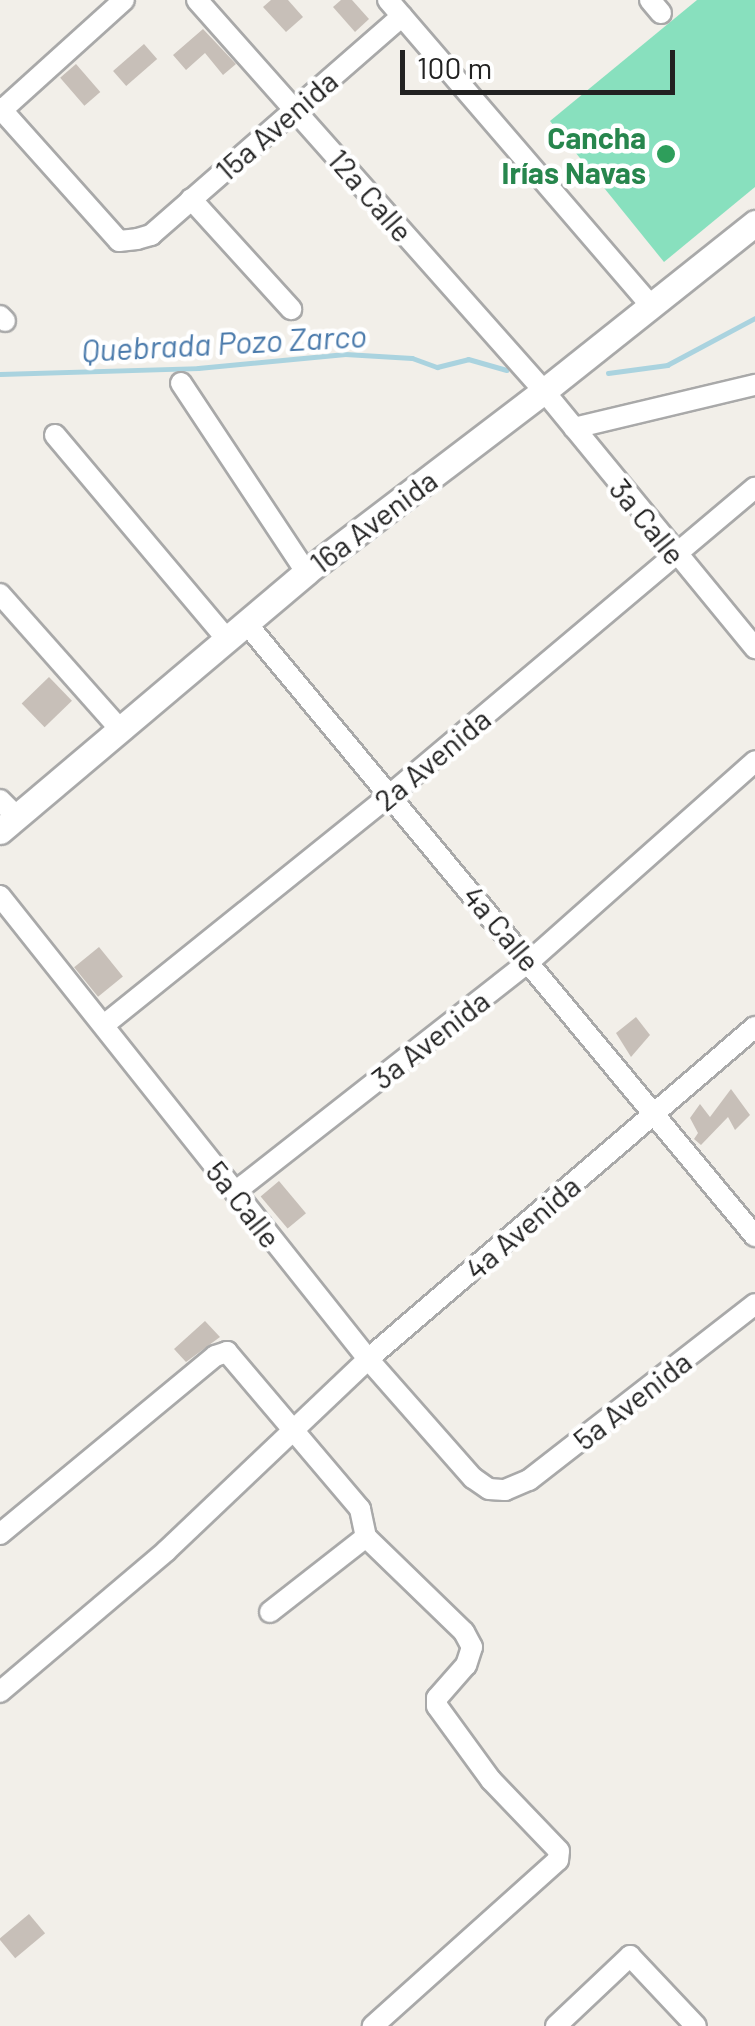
<!DOCTYPE html>
<meta charset="utf-8">
<style>
body{margin:0}
#map{position:relative;width:755px;height:2026px;overflow:hidden;background:#f2efe9;font-family:Barlow,sans-serif}
div>[style]{position:absolute}
[style*='--x']{left:calc(var(--x)*1px);top:calc(var(--y)*1px);width:calc(var(--w)*1px);rotate:calc(var(--a)*1deg)}
.pitch>*{inset:0;background:#88e0be}
.stream>*{height:5px;margin:-2.5px;padding:0 2.5px;transform-origin:2.5px;border-radius:2.5px;background:#aad3df}
.building>*{inset:0;background:#c7bfb8;transform-origin:0 0}
.roads{filter:drop-shadow(2px 0 #a9a9a9) drop-shadow(-2px 0 #a9a9a9) drop-shadow(0 2px #a9a9a9) drop-shadow(0 -2px #a9a9a9)}
.minor>*{height:20px;margin:-10px;padding:0 10px;transform-origin:10px;border-radius:10px;background:#fff}
.tertiary>*{height:25px;margin:-12.5px;padding:0 12.5px;transform-origin:12.5px;border-radius:12.5px;background:#fff}
.dots>*{width:28px;height:28px;translate:-50% -50%;box-sizing:border-box;border:5px solid #fff;border-radius:50%}
span{translate:-50% -50%;white-space:nowrap;text-align:center;line-height:1.15;-webkit-text-stroke:9px #fff;paint-order:stroke}
.street-label{font-size:30px;color:#222}
.leisure-label{font-size:30px;color:#27864d;font-weight:700}
.right{translate:-100% -50%;text-align:right}
.water-label{font-size:32px;color:#4a7aab;font-style:italic}
.scale{position:absolute;left:400px;top:50px;width:275px;height:45px;box-sizing:border-box;border:5px solid #222;border-top:0;padding-left:12px;font-size:30px;line-height:35px;white-space:nowrap;color:#222;-webkit-text-stroke:8px #fff;paint-order:stroke}
</style>
<div id="map">
<div class="pitch">
<i style="clip-path:polygon(697px 0,755px 0,755px 187px,664px 262px,550px 121px)"></i>
</div>
<div class="stream">
<i style="--x:608;--y:373;--w:60;--a:-7.7"></i>
<i style="--x:667;--y:365;--w:100;--a:-28.1"></i>
<i style="--x:0;--y:374;--w:198;--a:-1.7"></i>
<i style="--x:198;--y:368;--w:148;--a:-5.4"></i>
<i style="--x:345;--y:354;--w:67;--a:3.4"></i>
<i style="--x:412;--y:358;--w:27;--a:20"></i>
<i style="--x:437;--y:367;--w:32;--a:-14"></i>
<i style="--x:468;--y:359;--w:40;--a:16"></i>
</div>
<div class="building">
<i style="clip-path:polygon(271px 0,288px 0,303px 17px,286px 32px,263px 7px)"></i>
<i style="clip-path:polygon(341px 0,352px 0,369px 19px,355px 32px,333px 7px)"></i>
<i style="clip-path:polygon(203px 29px,236px 64px,223px 75px,205px 53px,186px 70px,173px 55px)"></i>
<i style="left:144px;top:44px;width:20px;height:41px;rotate:49deg"></i>
<i style="left:76px;top:64px;width:37px;height:21px;rotate:49deg"></i>
<i style="left:49px;top:677px;width:33px;height:38px;rotate:46deg"></i>
<i style="left:99px;top:947px;width:38px;height:32px;rotate:51deg"></i>
<i style="clip-path:polygon(636px 1017px,650px 1035px,631px 1057px,616px 1033px)"></i>
<i style="clip-path:polygon(731px 1089px,750px 1115px,735px 1130px,728px 1117px,701px 1145px,694px 1139px,698px 1133px,690px 1118px,700px 1104px,710px 1117px)"></i>
<i style="left:279px;top:1181px;width:42px;height:24px;rotate:50deg"></i>
<i style="clip-path:polygon(205px 1321px,220px 1337px,186px 1362px,174px 1349px)"></i>
<i style="left:29px;top:1914px;width:25px;height:39px;rotate:50deg"></i>
</div>
<div class="roads">
<div class="minor">
<i style="--x:197;--y:0;--w:523;--a:48.41"></i>
<i style="--x:544;--y:391;--w:333;--a:50.6"></i>
<i style="--x:388;--y:0;--w:402;--a:49.3"></i>
<i style="--x:650;--y:0;--w:17;--a:50"></i>
<i style="--x:0;--y:108;--w:178;--a:48.2"></i>
<i style="--x:119;--y:241;--w:18;--a:-6"></i>
<i style="--x:137;--y:239;--w:15;--a:-16"></i>
<i style="--x:151;--y:235;--w:333;--a:-41.1"></i>
<i style="--x:0;--y:112;--w:167;--a:-42.1"></i>
<i style="--x:191;--y:199;--w:149;--a:47.7"></i>
<i style="--x:0;--y:316;--w:7;--a:45"></i>
<i style="--x:181;--y:383;--w:227;--a:56.5"></i>
<i style="--x:574;--y:428;--w:186;--a:-13.4"></i>
<i style="--x:55;--y:435;--w:267;--a:49.9"></i>
<i style="--x:0;--y:594;--w:181;--a:48.4"></i>
<i style="--x:246;--y:623;--w:797;--a:50.3"></i>
<i style="--x:0;--y:800;--w:24;--a:45"></i>
<i style="--x:0;--y:896;--w:591;--a:51.52"></i>
<i style="--x:368;--y:1359;--w:159;--a:48.6"></i>
<i style="--x:473;--y:1478;--w:19;--a:35"></i>
<i style="--x:489;--y:1489;--w:16;--a:4"></i>
<i style="--x:505;--y:1490;--w:26;--a:-23"></i>
<i style="--x:529;--y:1480;--w:286;--a:-37.9"></i>
<i style="--x:104;--y:1025;--w:367;--a:-38.8"></i>
<i style="--x:390;--y:795;--w:477;--a:-40.1"></i>
<i style="--x:235;--y:1192;--w:375;--a:-38.1"></i>
<i style="--x:530;--y:961;--w:301;--a:-41.6"></i>
<i style="--x:0;--y:1534;--w:279;--a:-39.6"></i>
<i style="--x:215;--y:1356;--w:13;--a:-18"></i>
<i style="--x:227;--y:1352;--w:206;--a:49.7"></i>
<i style="--x:360;--y:1509;--w:29;--a:78"></i>
<i style="--x:366;--y:1537;--w:136;--a:44.1"></i>
<i style="--x:464;--y:1632;--w:17;--a:62"></i>
<i style="--x:472;--y:1647;--w:19;--a:108"></i>
<i style="--x:466;--y:1665;--w:44;--a:131.3"></i>
<i style="--x:437;--y:1698;--w:8;--a:90"></i>
<i style="--x:437;--y:1706;--w:92;--a:53.9"></i>
<i style="--x:491;--y:1780;--w:98;--a:46.2"></i>
<i style="--x:559;--y:1851;--w:9;--a:96"></i>
<i style="--x:558;--y:1860;--w:249;--a:138.1"></i>
<i style="--x:270;--y:1612;--w:122;--a:-38"></i>
<i style="--x:0;--y:1692;--w:218;--a:-40.3"></i>
<i style="--x:166;--y:1551;--w:279;--a:-43.5"></i>
<i style="--x:368;--y:1359;--w:510;--a:-40.63"></i>
<i style="--x:556;--y:2026;--w:102;--a:-43.4"></i>
<i style="--x:630;--y:1956;--w:96;--a:46.7"></i>
</div>
<div class="tertiary">
<i style="--x:0;--y:831;--w:401;--a:-40.2"></i>
<i style="--x:306;--y:572;--w:299;--a:-37.3"></i>
<i style="--x:544;--y:391;--w:270;--a:-38.5"></i>
</div>
</div>
<div class="dots">
<i style="left:666px;top:154px;background:#2e9e5b"></i>
</div>
<div class="street-label">
<span style="left:276px;top:125px;rotate:-41deg">15a Avenida</span>
<span style="left:371px;top:195px;rotate:49deg">12a Calle</span>
<span style="left:373px;top:521px;rotate:-37deg">16a Avenida</span>
<span style="left:648px;top:521px;rotate:51deg">3a Calle</span>
<span style="left:432px;top:759px;rotate:-40deg">2a Avenida</span>
<span style="left:502px;top:928px;rotate:50deg">4a Calle</span>
<span style="left:430px;top:1039px;rotate:-38deg">3a Avenida</span>
<span style="left:244px;top:1204px;rotate:52deg">5a Calle</span>
<span style="left:522px;top:1227px;rotate:-41deg">4a Avenida</span>
<span style="left:632px;top:1400px;rotate:-38deg">5a Avenida</span>
</div>
<div class="leisure-label">
<span class="right" style="left:646px;top:154px">Cancha<br>Irías Navas</span>
</div>
<div class="water-label">
<span style="left:224px;top:342px;rotate:-3deg">Quebrada Pozo Zarco</span>
</div>
<div class="scale">100 m</div>
</div>
